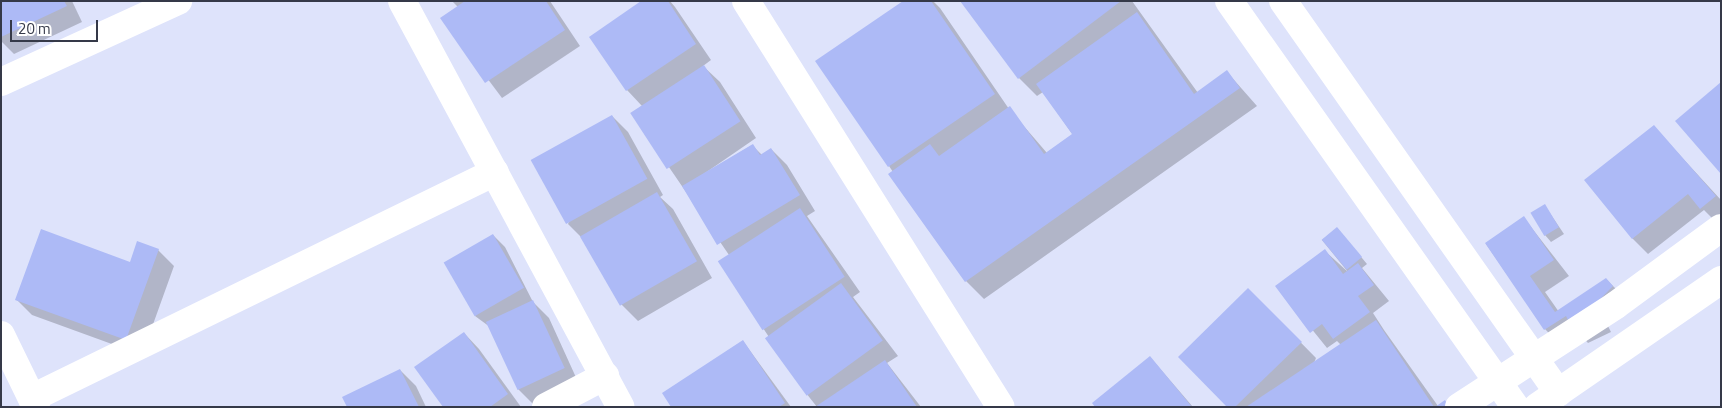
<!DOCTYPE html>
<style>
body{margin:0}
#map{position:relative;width:1722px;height:408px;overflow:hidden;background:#dee3fb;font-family:"Titillium Web",sans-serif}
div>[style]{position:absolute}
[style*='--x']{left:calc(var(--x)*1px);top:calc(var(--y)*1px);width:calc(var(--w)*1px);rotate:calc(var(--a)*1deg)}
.shadow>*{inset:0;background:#0003}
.building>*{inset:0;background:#adbaf6;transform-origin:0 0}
.minor>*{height:28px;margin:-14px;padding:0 14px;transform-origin:14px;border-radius:14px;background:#fff}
span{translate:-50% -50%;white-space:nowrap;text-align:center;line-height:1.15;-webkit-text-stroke:4px #fff;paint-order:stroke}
.frame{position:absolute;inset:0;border:2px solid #353948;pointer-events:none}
.scale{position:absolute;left:10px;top:20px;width:88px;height:22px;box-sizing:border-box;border:2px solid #353948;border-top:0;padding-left:6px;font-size:15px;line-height:18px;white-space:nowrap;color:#353948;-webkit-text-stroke:4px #fff;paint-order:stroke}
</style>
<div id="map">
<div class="shadow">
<i style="clip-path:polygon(1px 1px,72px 1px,82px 22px,14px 54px,1px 41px)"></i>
<i style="clip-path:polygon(452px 1px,550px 1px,580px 46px,502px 98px,442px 18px,458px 7px)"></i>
<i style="clip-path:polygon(644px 1px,670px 1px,675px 7px,711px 60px,703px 66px,720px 82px,756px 138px,695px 180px,752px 145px,762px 155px,771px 149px,787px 165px,815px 211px,807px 216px,860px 292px,853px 297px,898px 356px,887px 363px,921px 407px,817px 407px,806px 393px,763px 328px,729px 255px,632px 113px,642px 106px,627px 90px)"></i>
<i style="clip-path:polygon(905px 1px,933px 1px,940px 8px,1009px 109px,1047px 153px,1073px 135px,1043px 92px,1037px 96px,1019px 78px,961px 1px,1132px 1px,1198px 93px,1227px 72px,1257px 106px,984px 299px,966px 281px,889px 166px)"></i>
<i style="clip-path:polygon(612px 116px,628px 132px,663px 195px,660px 197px,673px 209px,712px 278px,638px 321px,622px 305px,584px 240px,568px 224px)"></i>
<i style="clip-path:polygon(1654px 127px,1721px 200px,1721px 220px,1717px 223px,1704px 210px,1648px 254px,1632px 238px)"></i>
<i style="clip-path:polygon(1545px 206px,1564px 234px,1551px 242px,1545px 235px)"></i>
<i style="clip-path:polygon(1524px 218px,1569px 276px,1545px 292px,1559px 312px,1606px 279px,1622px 295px,1607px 324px,1611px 332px,1588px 343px,1579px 333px,1560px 345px,1545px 329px,1486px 244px)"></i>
<i style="clip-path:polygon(1337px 228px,1367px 264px,1362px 268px,1389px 301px,1373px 313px,1384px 330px,1438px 406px,1451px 407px,1229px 407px,1248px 289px,1316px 358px,1314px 363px,1341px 345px,1337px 341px,1327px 348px,1277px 286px,1325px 251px,1348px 272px,1322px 240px)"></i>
<i style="clip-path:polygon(493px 235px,505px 247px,533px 302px,549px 318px,579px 384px,534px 405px,518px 389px,490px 327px,475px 316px)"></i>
<i style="clip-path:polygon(158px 250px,174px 266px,142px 355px,32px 315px,16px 299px,131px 264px)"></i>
<i style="clip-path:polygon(464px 333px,479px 349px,521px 407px,444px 407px)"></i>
<i style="clip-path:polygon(743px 341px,791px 407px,672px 407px)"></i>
<i style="clip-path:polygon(1150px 357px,1193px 407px,1096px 407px)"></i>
<i style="clip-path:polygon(400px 370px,416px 386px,426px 407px,348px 407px)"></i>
</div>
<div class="building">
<i style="clip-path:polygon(1px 1px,64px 1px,67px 6px,1px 37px)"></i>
<i style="clip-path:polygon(465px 1px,546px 1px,565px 30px,485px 83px,440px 18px)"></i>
<i style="clip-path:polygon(641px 1px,668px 1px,696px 44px,626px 91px,589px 37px)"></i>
<i style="clip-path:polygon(903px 1px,931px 1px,995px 94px,888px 167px,815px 61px)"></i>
<i style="clip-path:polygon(960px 1px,1121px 1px,1018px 79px)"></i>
<i style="clip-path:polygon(1137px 12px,1194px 94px,1227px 70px,1240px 88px,965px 282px,888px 174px,930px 144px,939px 156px,1010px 106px,1044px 154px,1072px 134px,1036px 84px)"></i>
<i style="left:704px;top:65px;width:67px;height:88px;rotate:57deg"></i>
<i style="clip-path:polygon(1721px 82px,1721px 174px,1675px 121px)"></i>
<i style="left:612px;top:115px;width:73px;height:93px;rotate:61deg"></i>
<i style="clip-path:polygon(1654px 125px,1716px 196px,1700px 209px,1688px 194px,1632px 239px,1584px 180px)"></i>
<i style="clip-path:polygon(753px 144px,760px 155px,771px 148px,800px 195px,717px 245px,682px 186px)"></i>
<i style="left:657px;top:192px;width:80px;height:89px;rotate:60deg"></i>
<i style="left:1545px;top:204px;width:27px;height:17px;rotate:59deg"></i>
<i style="left:800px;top:208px;width:82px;height:98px;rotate:57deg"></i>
<i style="clip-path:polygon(1524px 216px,1554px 260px,1530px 276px,1555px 312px,1606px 278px,1613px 286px,1572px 328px,1566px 316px,1544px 330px,1485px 243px)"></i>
<i style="left:1337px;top:227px;width:39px;height:20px;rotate:50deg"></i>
<i style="clip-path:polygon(41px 229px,130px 262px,137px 241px,159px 249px,126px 340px,15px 300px)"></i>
<i style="left:493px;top:234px;width:62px;height:57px;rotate:60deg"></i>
<i style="clip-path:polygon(1325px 249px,1343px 274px,1358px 263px,1374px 285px,1358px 296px,1370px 312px,1333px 339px,1322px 324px,1310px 333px,1275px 286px)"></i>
<i style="left:841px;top:283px;width:71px;height:94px;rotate:54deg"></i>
<i style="clip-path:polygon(1248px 288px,1302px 342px,1235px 407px,1227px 407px,1178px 357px)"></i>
<i style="left:533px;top:300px;width:75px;height:52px;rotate:65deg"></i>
<i style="clip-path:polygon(1376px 320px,1434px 407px,1246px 407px)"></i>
<i style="clip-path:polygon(464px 332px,508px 394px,490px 407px,443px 407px,414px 367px)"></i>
<i style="clip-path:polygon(743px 340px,785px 403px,779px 407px,671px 407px,662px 393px)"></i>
<i style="clip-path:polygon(1150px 356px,1192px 407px,1095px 407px,1092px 403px)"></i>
<i style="clip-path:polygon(885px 360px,917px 407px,815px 407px)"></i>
<i style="clip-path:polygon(400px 369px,419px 407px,347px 407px,342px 397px)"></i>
<i style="clip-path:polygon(1445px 400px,1449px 407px,1435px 407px)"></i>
</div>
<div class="minor">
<i style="--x:402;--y:1;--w:461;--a:61.7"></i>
<i style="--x:746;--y:1;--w:479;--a:57.9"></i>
<i style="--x:1229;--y:1;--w:497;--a:54.8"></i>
<i style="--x:1283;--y:1;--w:479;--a:54.9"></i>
<i style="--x:1;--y:82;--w:195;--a:-24.6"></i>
<i style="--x:1;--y:335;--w:80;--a:64.1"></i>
<i style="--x:32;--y:398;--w:515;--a:-26.02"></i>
<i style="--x:546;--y:407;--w:67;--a:-27.7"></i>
<i style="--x:1459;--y:407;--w:187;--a:-33"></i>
<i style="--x:1616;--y:305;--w:130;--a:-36.3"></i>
<i style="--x:1537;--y:407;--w:224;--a:-34.6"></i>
</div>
<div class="frame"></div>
<div class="scale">20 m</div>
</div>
